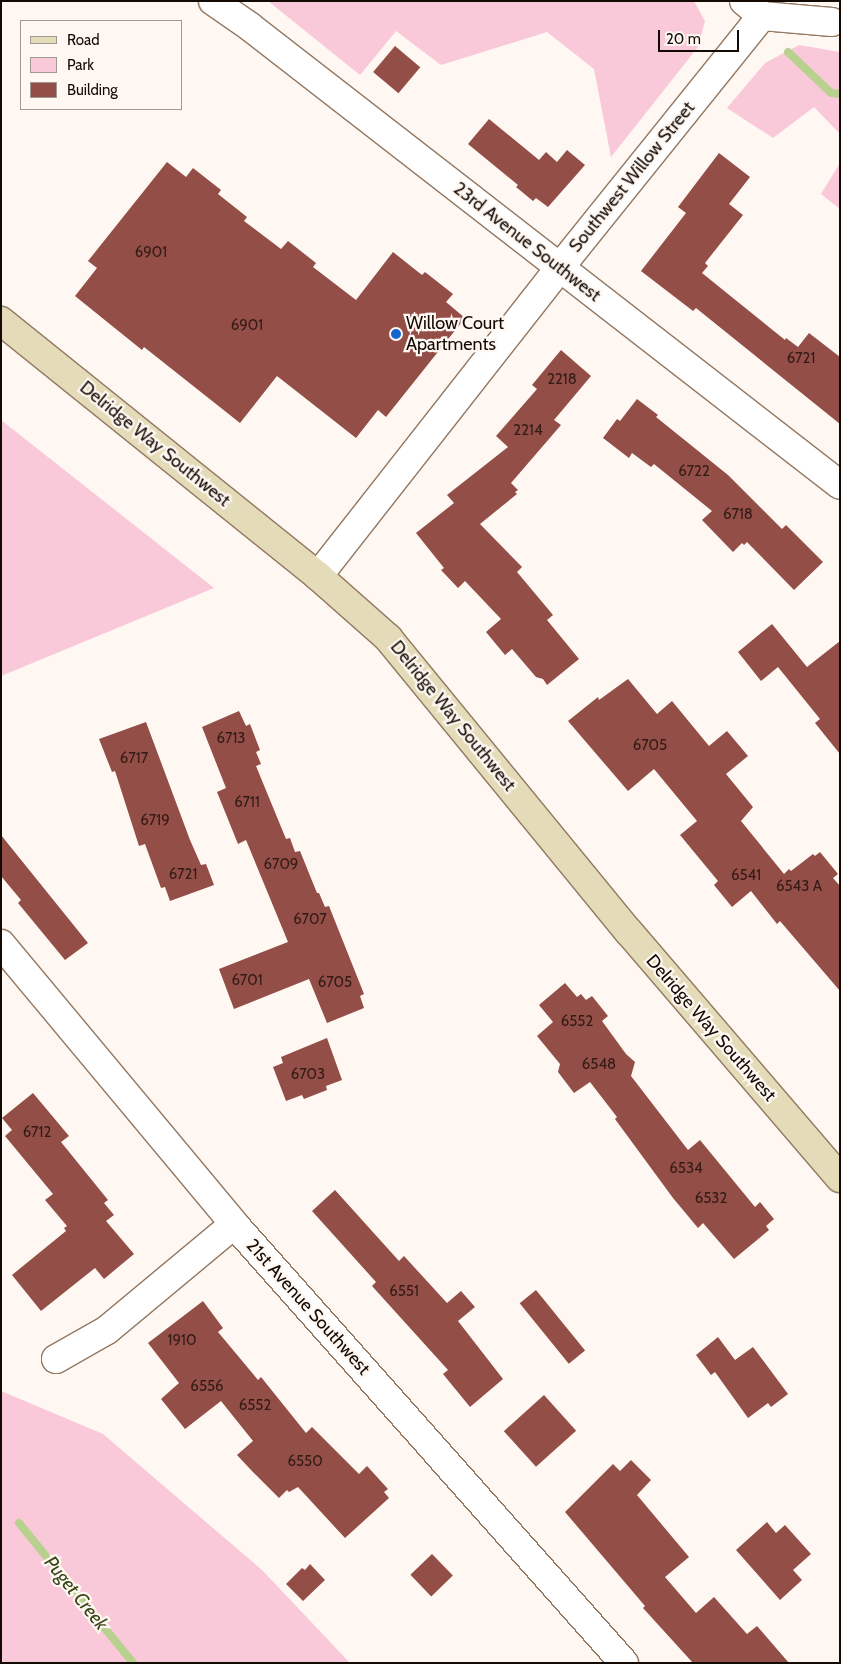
<!DOCTYPE html>
<style>
body{margin:0}
#map{position:relative;width:841px;height:1664px;overflow:hidden;background:#fef7f2;font-family:Cabin,sans-serif}
div>[style]{position:absolute}
[style*='--x']{left:calc(var(--x)*1px);top:calc(var(--y)*1px);width:calc(var(--w)*1px);rotate:calc(var(--a)*1deg)}
.green>*{inset:0;background:#f9c8d9}
.stream>*{height:8px;margin:-4px;padding:0 4px;transform-origin:4px;border-radius:4px;background:#b8d18e}
.building>*{inset:0;background:#924e47;transform-origin:0 0}
.roads{filter:drop-shadow(1px 0 #937862) drop-shadow(-1px 0 #937862) drop-shadow(0 1px #937862) drop-shadow(0 -1px #937862)}
.minor>*{height:28px;margin:-14px;padding:0 14px;transform-origin:14px;border-radius:14px;background:#fff}
.secondary>*{height:28px;margin:-14px;padding:0 14px;transform-origin:14px;border-radius:14px;background:#e4dbb9}
.dots>*{width:14px;height:14px;translate:-50% -50%;box-sizing:border-box;border:2px solid #fef7f2;border-radius:50%}
span{translate:-50% -50%;white-space:nowrap;text-align:center;line-height:1.15;-webkit-text-stroke:4.5px #fef7f2;paint-order:stroke}
.number-label{font-size:15px;color:#341b15}
.number-label span{-webkit-text-stroke-width:0}
.street-label{font-size:18px;color:#140a04}
.poi-label{font-size:18px;color:#140a04}
.left{translate:0 -50%;text-align:left}
.water-label{font-size:19px;color:#354414;font-style:italic}
.frame{position:absolute;inset:0;border:2px solid #140a04;pointer-events:none}
.legend{position:absolute;left:20px;top:20px;width:162px;height:90px;box-sizing:border-box;background:#fef7f2;border:1px solid #a09893;margin:0;padding:6px 9px;list-style:none;font-size:15px;color:#140a04}
.legend li{display:flex;align-items:center;gap:10px;height:25px}
.legend b{width:25px;border:1px solid #a09893}
.scale{position:absolute;left:658px;top:30px;width:81px;height:22px;box-sizing:border-box;border:2px solid #140a04;border-top:0;padding-left:6px;font-size:15px;line-height:18px;white-space:nowrap;color:#140a04;-webkit-text-stroke:4px #fef7f2;paint-order:stroke}
</style>
<div id="map">
<div class="green">
<i style="clip-path:polygon(268px 1px,694px 1px,705px 21px,698px 47px,611px 157px,594px 69px,547px 32px,441px 65px,396px 31px,360px 75px)"></i>
<i style="clip-path:polygon(799px 45px,840px 52px,840px 134px,814px 107px,773px 138px,727px 108px,765px 63px)"></i>
<i style="clip-path:polygon(840px 163px,840px 209px,821px 194px)"></i>
<i style="clip-path:polygon(1px 420px,214px 588px,1px 676px)"></i>
<i style="clip-path:polygon(1px 1391px,103px 1434px,262px 1570px,350px 1663px,1px 1663px)"></i>
</div>
<div class="stream">
<i style="--x:788;--y:52;--w:59;--a:43.6"></i>
<i style="--x:831;--y:93;--w:9;--a:6"></i>
<i style="--x:19;--y:1523;--w:181;--a:50.8"></i>
</div>
<div class="building">
<i style="left:395px;top:46px;width:33px;height:34px;rotate:40deg"></i>
<i style="clip-path:polygon(489px 119px,539px 160px,546px 152px,557px 162px,567px 150px,585px 165px,548px 207px,536px 198px,533px 201px,516px 187px,518px 185px,468px 144px)"></i>
<i style="clip-path:polygon(719px 153px,750px 177px,729px 204px,743px 215px,705px 263px,708px 266px,702px 273px,785px 340px,786px 338px,798px 347px,809px 333px,840px 357px,840px 424px,696px 308px,693px 311px,641px 271px,686px 213px,678px 207px)"></i>
<i style="clip-path:polygon(167px 162px,186px 177px,193px 168px,221px 190px,218px 194px,247px 217px,244px 221px,281px 249px,288px 241px,316px 263px,313px 267px,356px 300px,393px 252px,422px 275px,425px 272px,453px 294px,446px 302px,465px 318px,386px 417px,378px 410px,356px 438px,277px 376px,240px 423px,144px 347px,142px 350px,75px 296px,97px 268px,88px 261px)"></i>
<i style="clip-path:polygon(561px 350px,591px 376px,554px 420px,561px 425px,511px 483px,518px 490px,515px 492px,517px 494px,480px 524px,522px 567px,517px 572px,553px 615px,547px 620px,579px 659px,547px 685px,543px 679px,536px 677px,512px 649px,505px 655px,486px 632px,501px 619px,465px 581px,458px 588px,441px 570px,444px 568px,416px 533px,454px 503px,447px 495px,508px 447px,496px 436px,537px 389px,532px 385px)"></i>
<i style="clip-path:polygon(637px 399px,658px 415px,656px 417px,728px 475px,782px 529px,786px 525px,823px 562px,794px 590px,747px 542px,744px 545px,742px 543px,733px 552px,702px 520px,712px 511px,654px 464px,651px 467px,632px 453px,629px 458px,603px 438px,617px 419px,620px 421px)"></i>
<i style="clip-path:polygon(772px 624px,807px 667px,840px 641px,840px 754px,815px 723px,820px 719px,778px 667px,761px 681px,738px 652px)"></i>
<i style="clip-path:polygon(628px 679px,657px 714px,672px 701px,709px 746px,727px 731px,748px 756px,726px 774px,753px 807px,741px 821px,784px 874px,789px 869px,791px 871px,813px 854px,815px 856px,820px 852px,838px 874px,833px 878px,840px 886px,840px 991px,780px 921px,777px 924px,751px 891px,732px 907px,714px 885px,718px 881px,680px 835px,697px 821px,654px 769px,628px 791px,568px 721px,598px 697px,599px 700px)"></i>
<i style="clip-path:polygon(239px 711px,246px 726px,250px 724px,260px 750px,256px 752px,261px 764px,256px 766px,286px 839px,290px 838px,295px 852px,300px 851px,317px 893px,319px 893px,325px 907px,329px 906px,364px 994px,360px 996px,364px 1008px,327px 1023px,309px 979px,234px 1009px,219px 969px,288px 942px,246px 840px,238px 844px,217px 792px,226px 788px,202px 727px)"></i>
<i style="clip-path:polygon(146px 722px,190px 840px,201px 865px,206px 864px,214px 885px,170px 901px,165px 887px,161px 888px,145px 844px,139px 846px,115px 771px,112px 772px,99px 739px)"></i>
<i style="clip-path:polygon(1px 835px,88px 943px,65px 960px,18px 903px,21px 900px,1px 876px)"></i>
<i style="clip-path:polygon(565px 983px,577px 997px,581px 994px,586px 1000px,592px 996px,608px 1016px,602px 1021px,626px 1054px,635px 1062px,631px 1076px,688px 1150px,700px 1140px,755px 1207px,760px 1202px,774px 1219px,766px 1226px,769px 1230px,734px 1259px,703px 1223px,698px 1228px,673px 1198px,615px 1119px,617px 1117px,590px 1082px,574px 1093px,558px 1072px,560px 1064px,537px 1036px,553px 1022px,539px 1005px)"></i>
<i style="clip-path:polygon(327px 1038px,342px 1080px,326px 1086px,327px 1090px,304px 1099px,302px 1095px,286px 1101px,273px 1067px,283px 1063px,281px 1057px)"></i>
<i style="clip-path:polygon(33px 1093px,69px 1136px,61px 1142px,108px 1200px,104px 1203px,114px 1215px,106px 1221px,134px 1254px,104px 1279px,95px 1268px,41px 1311px,12px 1275px,66px 1231px,64px 1228px,67px 1226px,45px 1200px,53px 1194px,5px 1136px,12px 1130px,2px 1118px)"></i>
<i style="clip-path:polygon(335px 1190px,399px 1261px,404px 1256px,447px 1303px,461px 1291px,475px 1307px,458px 1321px,503px 1379px,470px 1407px,443px 1374px,448px 1370px,372px 1286px,376px 1282px,312px 1211px)"></i>
<i style="left:536px;top:1290px;width:78px;height:21px;rotate:51deg"></i>
<i style="clip-path:polygon(203px 1301px,223px 1328px,218px 1332px,258px 1380px,261px 1377px,306px 1433px,312px 1427px,359px 1474px,367px 1466px,388px 1489px,384px 1492px,389px 1498px,345px 1538px,298px 1487px,289px 1492px,287px 1490px,279px 1498px,251px 1470px,237px 1455px,253px 1441px,221px 1401px,185px 1429px,161px 1399px,179px 1383px,148px 1343px)"></i>
<i style="clip-path:polygon(718px 1337px,735px 1360px,753px 1347px,788px 1394px,771px 1407px,768px 1403px,748px 1418px,715px 1372px,711px 1375px,696px 1355px)"></i>
<i style="left:544px;top:1395px;width:48px;height:54px;rotate:48deg"></i>
<i style="clip-path:polygon(631px 1460px,651px 1480px,637px 1495px,689px 1557px,665px 1577px,696px 1613px,714px 1597px,747px 1634px,757px 1626px,789px 1663px,693px 1663px,643px 1608px,645px 1606px,565px 1512px,613px 1464px,620px 1471px)"></i>
<i style="clip-path:polygon(767px 1522px,776px 1533px,785px 1525px,811px 1554px,793px 1570px,802px 1580px,780px 1600px,736px 1550px)"></i>
<i style="left:432px;top:1554px;width:30px;height:30px;rotate:46deg"></i>
<i style="clip-path:polygon(310px 1564px,325px 1580px,303px 1601px,286px 1584px,302px 1568px,305px 1570px)"></i>
</div>
<div class="roads">
<div class="minor">
<i style="--x:213;--y:1;--w:44;--a:34.8"></i>
<i style="--x:249;--y:26;--w:748;--a:37.83"></i>
<i style="--x:744;--y:1;--w:23;--a:40"></i>
<i style="--x:762;--y:16;--w:70;--a:4.9"></i>
<i style="--x:318;--y:576;--w:392;--a:-51.9"></i>
<i style="--x:560;--y:267;--w:322;--a:-51.2"></i>
<i style="--x:1;--y:944;--w:364;--a:50.2"></i>
<i style="--x:234;--y:1224;--w:587;--a:48.38"></i>
<i style="--x:56;--y:1359;--w:59;--a:-29.6"></i>
<i style="--x:107;--y:1330;--w:165;--a:-39.8"></i>
</div>
<div class="secondary">
<i style="--x:1;--y:321;--w:407;--a:38.8"></i>
<i style="--x:318;--y:576;--w:94;--a:41.5"></i>
<i style="--x:388;--y:638;--w:380;--a:50.7"></i>
<i style="--x:629;--y:932;--w:324;--a:49.4"></i>
</div>
</div>
<div class="dots">
<i style="left:396px;top:334px;background:#1265cf"></i>
</div>
<div class="number-label">
<span style="left:151px;top:253px">6901</span>
<span style="left:247px;top:326px">6901</span>
<span style="left:801px;top:359px">6721</span>
<span style="left:562px;top:380px">2218</span>
<span style="left:528px;top:431px">2214</span>
<span style="left:694px;top:472px">6722</span>
<span style="left:738px;top:515px">6718</span>
<span style="left:231px;top:739px">6713</span>
<span style="left:650px;top:746px">6705</span>
<span style="left:134px;top:759px">6717</span>
<span style="left:247px;top:803px">6711</span>
<span style="left:155px;top:821px">6719</span>
<span style="left:281px;top:865px">6709</span>
<span style="left:183px;top:875px">6721</span>
<span style="left:746px;top:876px">6541</span>
<span style="left:799px;top:887px">6543 A</span>
<span style="left:310px;top:920px">6707</span>
<span style="left:247px;top:981px">6701</span>
<span style="left:335px;top:983px">6705</span>
<span style="left:577px;top:1022px">6552</span>
<span style="left:599px;top:1065px">6548</span>
<span style="left:308px;top:1075px">6703</span>
<span style="left:37px;top:1133px">6712</span>
<span style="left:686px;top:1169px">6534</span>
<span style="left:711px;top:1199px">6532</span>
<span style="left:404px;top:1292px">6551</span>
<span style="left:182px;top:1341px">1910</span>
<span style="left:207px;top:1387px">6556</span>
<span style="left:255px;top:1406px">6552</span>
<span style="left:305px;top:1462px">6550</span>
</div>
<div class="street-label">
<span style="left:632px;top:177px;rotate:-51deg">Southwest Willow Street</span>
<span style="left:527px;top:242px;rotate:38deg">23rd Avenue Southwest</span>
<span style="left:155px;top:444px;rotate:39deg">Delridge Way Southwest</span>
<span style="left:453px;top:716px;rotate:51deg">Delridge Way Southwest</span>
<span style="left:711px;top:1028px;rotate:49deg">Delridge Way Southwest</span>
<span style="left:308px;top:1307px;rotate:48deg">21st Avenue Southwest</span>
</div>
<div class="poi-label">
<span class="left" style="left:406px;top:334px">Willow Court<br>Apartments</span>
</div>
<div class="water-label">
<span style="left:76px;top:1593px;rotate:51deg">Puget Creek</span>
</div>
<div class="frame"></div>
<ul class="legend">
<li><b style="height:6px;background:#e4dbb9"></b>Road</li>
<li><b style="height:14px;background:#f9c8d9"></b>Park</li>
<li><b style="height:14px;background:#924e47"></b>Building</li>
</ul>
<div class="scale">20 m</div>
</div>
